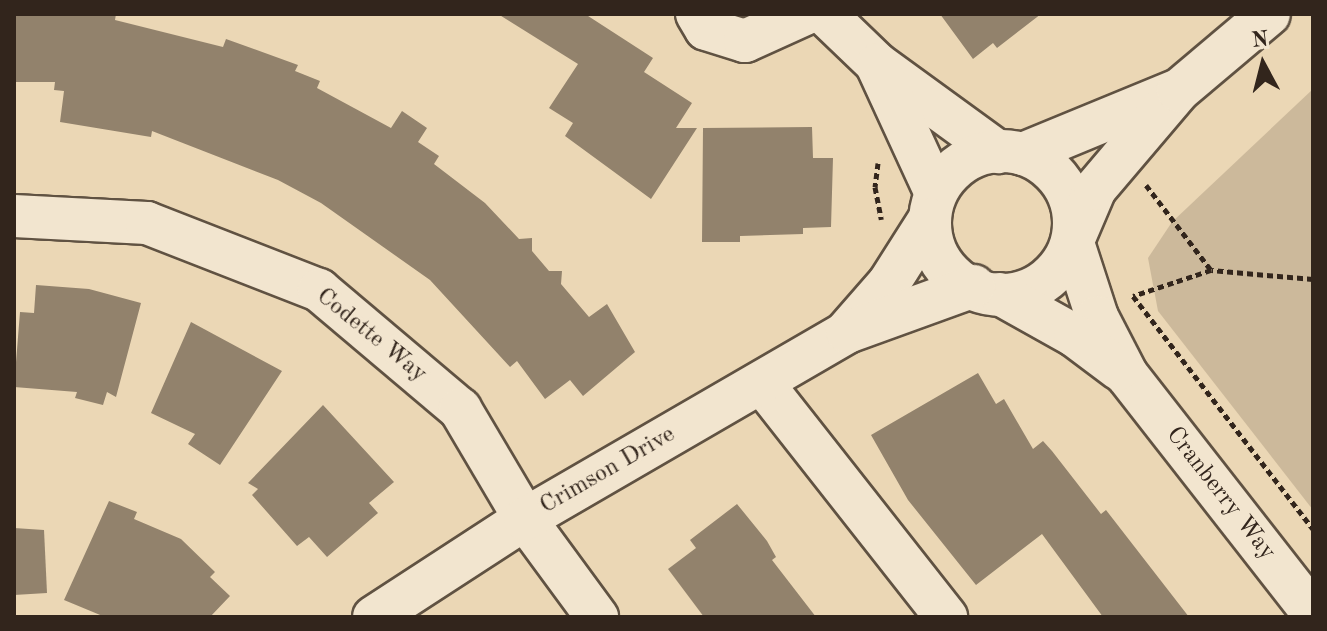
<!DOCTYPE html>
<style>
body{margin:0}
#map{position:relative;width:1327px;height:631px;overflow:hidden;background:#ebd7b5;font-family:"Old Standard TT",serif}
div>[style]{position:absolute}
[style*='--x']{left:calc(var(--x)*1px);top:calc(var(--y)*1px);width:calc(var(--w)*1px);rotate:calc(var(--a)*1deg)}
.green>*{inset:0;background:#ccb99b}
.building>*{inset:0;background:#92826c}
.path>*{height:5px;margin-top:-2.5px;transform-origin:0;background:repeating-linear-gradient(90deg,#32251c 0 6px,transparent 0 10px)}
.roads{filter:drop-shadow(2px 0 #605242) drop-shadow(-2px 0 #605242) drop-shadow(0 2px #605242) drop-shadow(0 -2px #605242)}
.minor>*{height:42px;margin:-21px;padding:0 21px;transform-origin:21px;border-radius:21px;background:#f2e5cf}
.minor>.ring{margin:-21px;padding:0;box-sizing:content-box;background:none;border:42px solid #f2e5cf;border-radius:50%}
span{translate:-50% -50%;white-space:nowrap;text-align:center;line-height:1.15;-webkit-text-stroke:6px #f2e5cf;paint-order:stroke}
.street-label{font-size:24px;color:#32251c}
.frame{position:absolute;inset:0;border:16px solid #32251c;pointer-events:none}
.north{position:absolute;left:1223px;top:24px;width:80px;height:80px;-webkit-text-stroke:6px #f2e5cf;paint-order:stroke;rotate:353deg;font-size:22px;font-weight:700;line-height:32px;text-align:center;color:#32251c}
.north::after{content:'';display:block;margin:auto;width:28px;height:36px;background:#32251c;clip-path:polygon(50% 0,100% 100%,50% 72%,0 100%)}
</style>
<div id="map">
<div class="green">
<i style="clip-path:polygon(1313px 89px,1313px 510px,1158px 311px,1148px 258px,1172px 222px)"></i>
</div>
<div class="building">
<i style="clip-path:polygon(14px 14px,116px 14px,115px 20px,223px 47px,226px 39px,298px 65px,295px 71px,320px 81px,317px 88px,391px 128px,402px 111px,427px 128px,418px 142px,439px 156px,434px 164px,485px 203px,519px 239px,532px 238px,532px 251px,549px 271px,562px 271px,561px 284px,589px 317px,607px 304px,635px 352px,583px 396px,570px 380px,545px 399px,517px 361px,510px 367px,430px 280px,321px 203px,278px 180px,152px 131px,151px 137px,60px 122px,64px 91px,54px 90px,55px 82px,14px 82px)"></i>
<i style="clip-path:polygon(498px 14px,585px 14px,653px 58px,644px 72px,692px 103px,676px 128px,697px 128px,651px 199px,565px 136px,573px 123px,549px 108px,578px 64px)"></i>
<i style="clip-path:polygon(940px 14px,1041px 14px,997px 48px,993px 43px,973px 59px)"></i>
<i style="clip-path:polygon(812px 127px,813px 158px,833px 158px,831px 227px,803px 228px,803px 234px,740px 236px,740px 242px,702px 242px,703px 128px)"></i>
<i style="clip-path:polygon(36px 285px,89px 289px,141px 303px,116px 397px,107px 392px,103px 405px,75px 398px,77px 392px,14px 387px,20px 312px,34px 313px)"></i>
<i style="clip-path:polygon(191px 322px,282px 371px,220px 465px,188px 444px,195px 434px,151px 413px)"></i>
<i style="clip-path:polygon(978px 373px,996px 404px,1004px 399px,1033px 449px,1043px 441px,1052px 451px,1101px 514px,1106px 510px,1189px 617px,1103px 617px,1042px 534px,976px 585px,908px 500px,871px 435px)"></i>
<i style="clip-path:polygon(323px 405px,394px 482px,369px 503px,378px 513px,327px 557px,309px 537px,297px 546px,252px 495px,258px 489px,248px 483px)"></i>
<i style="clip-path:polygon(109px 501px,137px 512px,134px 519px,181px 539px,215px 572px,210px 577px,230px 596px,210px 617px,105px 617px,64px 600px)"></i>
<i style="clip-path:polygon(737px 504px,767px 541px,776px 557px,772px 560px,816px 617px,704px 617px,668px 569px,696px 548px,690px 540px)"></i>
<i style="clip-path:polygon(14px 528px,44px 530px,47px 593px,14px 595px)"></i>
</div>
<div class="path">
<i style="--x:878;--y:163;--w:24;--a:97"></i>
<i style="--x:875;--y:187;--w:33;--a:79"></i>
<i style="--x:1146;--y:185;--w:107;--a:52.6"></i>
<i style="--x:1313;--y:279;--w:102;--a:-175"></i>
<i style="--x:1211;--y:270;--w:82;--a:161.6"></i>
<i style="--x:1133;--y:296;--w:294;--a:52.3"></i>
</div>
<div class="roads">
<div class="minor">
<i style="--x:697;--y:14;--w:17;--a:59"></i>
<i style="--x:706;--y:29;--w:41;--a:17.1"></i>
<i style="--x:745;--y:41;--w:66;--a:-24.2"></i>
<i style="--x:825;--y:14;--w:72;--a:43.9"></i>
<i style="--x:877;--y:64;--w:150;--a:36"></i>
<i style="--x:877;--y:65;--w:139;--a:65.3"></i>
<i class="ring" style="left:930px;top:151px;width:102px;height:102px"></i>
<i style="--x:1023;--y:154;--w:165;--a:-22.4"></i>
<i style="--x:14;--y:216;--w:133;--a:3"></i>
<i style="--x:147;--y:223;--w:185;--a:21.3"></i>
<i style="--x:319;--y:290;--w:185;--a:40.2"></i>
<i style="--x:460;--y:409;--w:128;--a:59.4"></i>
<i style="--x:525;--y:519;--w:122;--a:53.7"></i>
<i style="--x:1075;--y:236;--w:51;--a:-66.9"></i>
<i style="--x:1095;--y:189;--w:128;--a:-49.7"></i>
<i style="--x:1178;--y:91;--w:119;--a:-40.2"></i>
<i style="--x:1073;--y:243;--w:78;--a:72"></i>
<i style="--x:1097;--y:317;--w:65;--a:62.7"></i>
<i style="--x:1127;--y:375;--w:302;--a:52"></i>
<i style="--x:1000;--y:294;--w:86;--a:29.2"></i>
<i style="--x:1075;--y:336;--w:55;--a:36.9"></i>
<i style="--x:847;--y:331;--w:64;--a:-48.8"></i>
<i style="--x:889;--y:283;--w:75;--a:-57.6"></i>
<i style="--x:762;--y:383;--w:298;--a:51.8"></i>
<i style="--x:374;--y:617;--w:180;--a:-33"></i>
<i style="--x:525;--y:519;--w:372;--a:-30.1"></i>
<i style="--x:847;--y:332;--w:135;--a:-19.9"></i>
</div>
</div>
<div class="street-label">
<span style="left:371px;top:336px;rotate:39deg">Codette Way</span>
<span style="left:608px;top:471px;rotate:-30deg">Crimson Drive</span>
<span style="left:1220px;top:494px;rotate:52deg">Cranberry Way</span>
</div>
<div class="frame"></div>
<div class="north">N</div>
</div>
